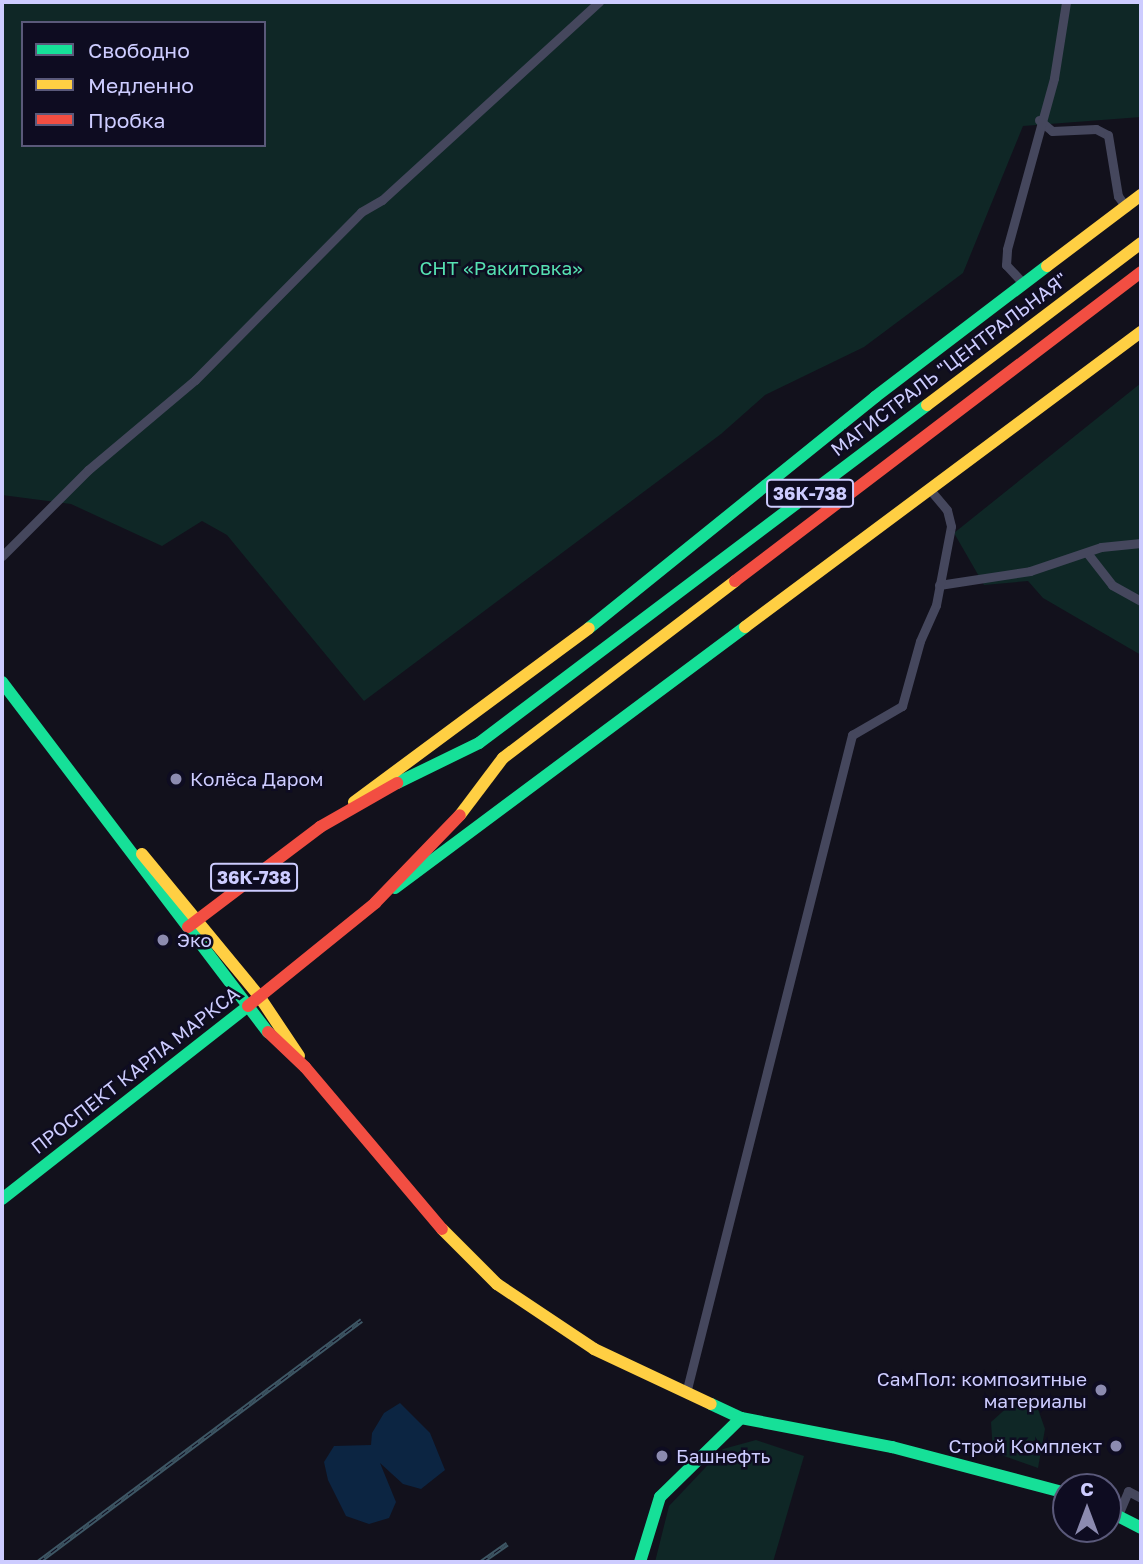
<!DOCTYPE html>
<meta charset="utf-8">
<style>
body{margin:0}
#map{position:relative;width:1143px;height:1564px;overflow:hidden;background:#12111c;font-family:"Golos Text",sans-serif}
div>[style]{position:absolute}
[style*='--x']{left:calc(var(--x)*1px);top:calc(var(--y)*1px);width:calc(var(--w)*1px);rotate:calc(var(--a)*1deg)}
.green>*{inset:0;background:#0f2726}
.water>*{inset:0;background:#0c2542}
.street>*{height:9px;margin:-4.5px;padding:0 4.5px;transform-origin:4.5px;border-radius:4.5px;background:#45475d}
.fast>*{height:12px;margin:-6px;padding:0 6px;transform-origin:6px;border-radius:6px;background:#16e098}
.slow>*{height:12px;margin:-6px;padding:0 6px;transform-origin:6px;border-radius:6px;background:#ffcf43}
.jam>*{height:12px;margin:-6px;padding:0 6px;transform-origin:6px;border-radius:6px;background:#f24e42}
.rail>*{height:5px;margin-top:-2.5px;transform-origin:0;background:repeating-linear-gradient(90deg,#0e0c21 0 8px,#3e5765 0 16px);box-sizing:border-box;border-block:2px solid #3e5765}
.dots>*{width:19px;height:19px;translate:-50% -50%;box-sizing:border-box;border:4px solid #0e0c21;border-radius:50%}
span{translate:-50% -50%;white-space:nowrap;text-align:center;line-height:1.15;-webkit-text-stroke:5px #0e0c21;paint-order:stroke}
.shield-label span{padding:2px 5px;background:#0e0c21;border:2px solid;border-radius:5px;-webkit-text-stroke-width:0}
.shield-label{font-size:18px;color:#cdccff;font-weight:700}
.park-label{font-size:19px;color:#56e1b2}
.street-label{font-size:19px;color:#cdccff}
.poi-label{font-size:19px;color:#cdccff}
.left{translate:0 -50%;text-align:left}
.right{translate:-100% -50%;text-align:right}
.frame{position:absolute;inset:0;border:4px solid #cdccff;pointer-events:none}
.legend{position:absolute;left:21px;top:21px;width:245px;height:126px;box-sizing:border-box;background:#0e0c21;border:2px solid #5a597a;margin:0;padding:9px 12px;list-style:none;font-size:21px;color:#cdccff}
.legend li{display:flex;align-items:center;gap:14px;height:35px}
.legend b{width:35px;border:2px solid #5a597a}
.north{position:absolute;left:1052px;top:1473px;width:70px;height:70px;box-sizing:border-box;background:#0e0c21;border:2px solid #5a597a;border-radius:50%;rotate:0deg;font-size:19px;font-weight:700;line-height:28px;text-align:center;color:#cdccff}
.north::after{content:'';display:block;margin:auto;width:24px;height:32px;background:#8c8bb0;clip-path:polygon(50% 0,100% 100%,50% 72%,0 100%)}
</style>
<div id="map">
<div class="green">
<i style="clip-path:polygon(evenodd,2px 2px,1141px 2px,1141px 117px,1023px 126px,963px 273px,864px 347px,765px 395px,721px 434px,364px 701px,227px 535px,202px 521px,162px 546px,71px 504px,2px 495px,2px 2px,23px 23px,264px 23px,264px 145px,23px 145px,23px 23px)"></i>
<i style="clip-path:polygon(1141px 383px,1141px 655px,1043px 598px,1028px 581px,984px 585px,954px 533px)"></i>
<i style="clip-path:polygon(1010px 1405px,1038px 1409px,1045px 1429px,1038px 1468px,993px 1452px,991px 1422px)"></i>
<i style="clip-path:polygon(756px 1440px,804px 1456px,773px 1562px,655px 1562px,669px 1506px,723px 1449px)"></i>
</div>
<div class="water">
<i style="clip-path:polygon(400px 1403px,430px 1433px,445px 1470px,421px 1489px,403px 1484px,380px 1463px,396px 1502px,389px 1518px,369px 1524px,346px 1516px,328px 1480px,324px 1462px,334px 1446px,371px 1445px,372px 1433px,384px 1413px)"></i>
</div>
<div class="street">
<i style="--x:1039;--y:120;--w:17;--a:40"></i>
<i style="--x:1052;--y:131;--w:44;--a:-2.6"></i>
<i style="--x:1096;--y:129;--w:13;--a:27"></i>
<i style="--x:1108;--y:135;--w:62;--a:80.7"></i>
<i style="--x:1118;--y:196;--w:14;--a:54"></i>
<i style="--x:1023;--y:283;--w:25;--a:-133"></i>
<i style="--x:1006;--y:265;--w:16;--a:-86"></i>
<i style="--x:1007;--y:249;--w:177;--a:-74.6"></i>
<i style="--x:1054;--y:78;--w:77;--a:-81"></i>
<i style="--x:1088;--y:554;--w:39;--a:52"></i>
<i style="--x:1112;--y:585;--w:33;--a:29"></i>
<i style="--x:2;--y:556;--w:122;--a:-45"></i>
<i style="--x:88;--y:470;--w:140;--a:-40.1"></i>
<i style="--x:195;--y:380;--w:236;--a:-45.3"></i>
<i style="--x:361;--y:212;--w:24;--a:-30"></i>
<i style="--x:382;--y:200;--w:294;--a:-42.4"></i>
<i style="--x:939;--y:585;--w:92;--a:-8.7"></i>
<i style="--x:1030;--y:571;--w:75;--a:-18.7"></i>
<i style="--x:1101;--y:547;--w:40;--a:-5.7"></i>
<i style="--x:686;--y:1393;--w:679;--a:-75.84"></i>
<i style="--x:852;--y:735;--w:58;--a:-30.1"></i>
<i style="--x:902;--y:706;--w:67;--a:-74.5"></i>
<i style="--x:920;--y:641;--w:39;--a:-66"></i>
<i style="--x:936;--y:605;--w:80;--a:-79.2"></i>
<i style="--x:951;--y:526;--w:16;--a:-104"></i>
<i style="--x:947;--y:510;--w:26;--a:-130"></i>
<i style="--x:1118;--y:1515;--w:26;--a:-67"></i>
<i style="--x:1128;--y:1491;--w:15;--a:28"></i>
</div>
<div class="fast">
<i style="--x:589;--y:628;--w:368;--a:-38.9"></i>
<i style="--x:875;--y:397;--w:216;--a:-37.3"></i>
<i style="--x:2;--y:682;--w:440;--a:52.8"></i>
<i style="--x:397;--y:783;--w:91;--a:-26"></i>
<i style="--x:479;--y:743;--w:561;--a:-37.03"></i>
<i style="--x:395;--y:888;--w:437;--a:-36.7"></i>
<i style="--x:2;--y:1199;--w:313;--a:-38.1"></i>
<i style="--x:711;--y:1404;--w:33;--a:25"></i>
<i style="--x:741;--y:1418;--w:154;--a:10.9"></i>
<i style="--x:892;--y:1447;--w:180;--a:14.8"></i>
<i style="--x:1108;--y:1511;--w:37;--a:27"></i>
<i style="--x:640;--y:1562;--w:68;--a:-72.9"></i>
<i style="--x:660;--y:1497;--w:113;--a:-44.3"></i>
</div>
<div class="slow">
<i style="--x:1047;--y:266;--w:118;--a:-37.1"></i>
<i style="--x:927;--y:405;--w:268;--a:-37.1"></i>
<i style="--x:745;--y:627;--w:494;--a:-36.7"></i>
<i style="--x:354;--y:802;--w:292;--a:-36.5"></i>
<i style="--x:460;--y:815;--w:71;--a:-53"></i>
<i style="--x:503;--y:758;--w:292;--a:-37.3"></i>
<i style="--x:142;--y:854;--w:184;--a:50.5"></i>
<i style="--x:259;--y:996;--w:72;--a:56.3"></i>
<i style="--x:442;--y:1229;--w:78;--a:45"></i>
<i style="--x:497;--y:1284;--w:117;--a:33.8"></i>
<i style="--x:594;--y:1349;--w:129;--a:25.2"></i>
</div>
<div class="jam">
<i style="--x:735;--y:581;--w:510;--a:-37.27"></i>
<i style="--x:188;--y:927;--w:166;--a:-37.1"></i>
<i style="--x:320;--y:827;--w:89;--a:-29.7"></i>
<i style="--x:248;--y:1006;--w:164;--a:-39"></i>
<i style="--x:375;--y:903;--w:122;--a:-46"></i>
<i style="--x:268;--y:1032;--w:51;--a:43.4"></i>
<i style="--x:305;--y:1067;--w:212;--a:49.8"></i>
</div>
<div class="rail">
<i style="--x:38;--y:1562;--w:404;--a:-36.8"></i>
<i style="--x:481;--y:1562;--w:32;--a:-35"></i>
</div>
<div class="dots">
<i style="left:176px;top:779px;background:#8c8bb0"></i>
<i style="left:163px;top:940px;background:#8c8bb0"></i>
<i style="left:1101px;top:1390px;background:#8c8bb0"></i>
<i style="left:1116px;top:1446px;background:#8c8bb0"></i>
<i style="left:662px;top:1456px;background:#8c8bb0"></i>
</div>
<div class="shield-label">
<span style="left:810px;top:493px">36К-738</span>
<span style="left:254px;top:877px">36К-738</span>
</div>
<div class="park-label">
<span style="left:501px;top:268px">СНТ «Ракитовка»</span>
</div>
<div class="street-label">
<span style="left:949px;top:364px;rotate:-37deg">МАГИСТРАЛЬ "ЦЕНТРАЛЬНАЯ"</span>
<span style="left:135px;top:1070px;rotate:-38deg">ПРОСПЕКТ КАРЛА МАРКСА</span>
</div>
<div class="poi-label">
<span class="left" style="left:190px;top:779px">Колёса Даром</span>
<span class="left" style="left:177px;top:940px">Эко</span>
<span class="right" style="left:1087px;top:1390px">СамПол: композитные<br>материалы</span>
<span class="right" style="left:1102px;top:1446px">Строй Комплект</span>
<span class="left" style="left:676px;top:1456px">Башнефть</span>
</div>
<div class="frame"></div>
<ul class="legend">
<li><b style="height:9px;background:#16e098"></b>Свободно</li>
<li><b style="height:9px;background:#ffcf43"></b>Медленно</li>
<li><b style="height:9px;background:#f24e42"></b>Пробка</li>
</ul>
<div class="north">С</div>
</div>
